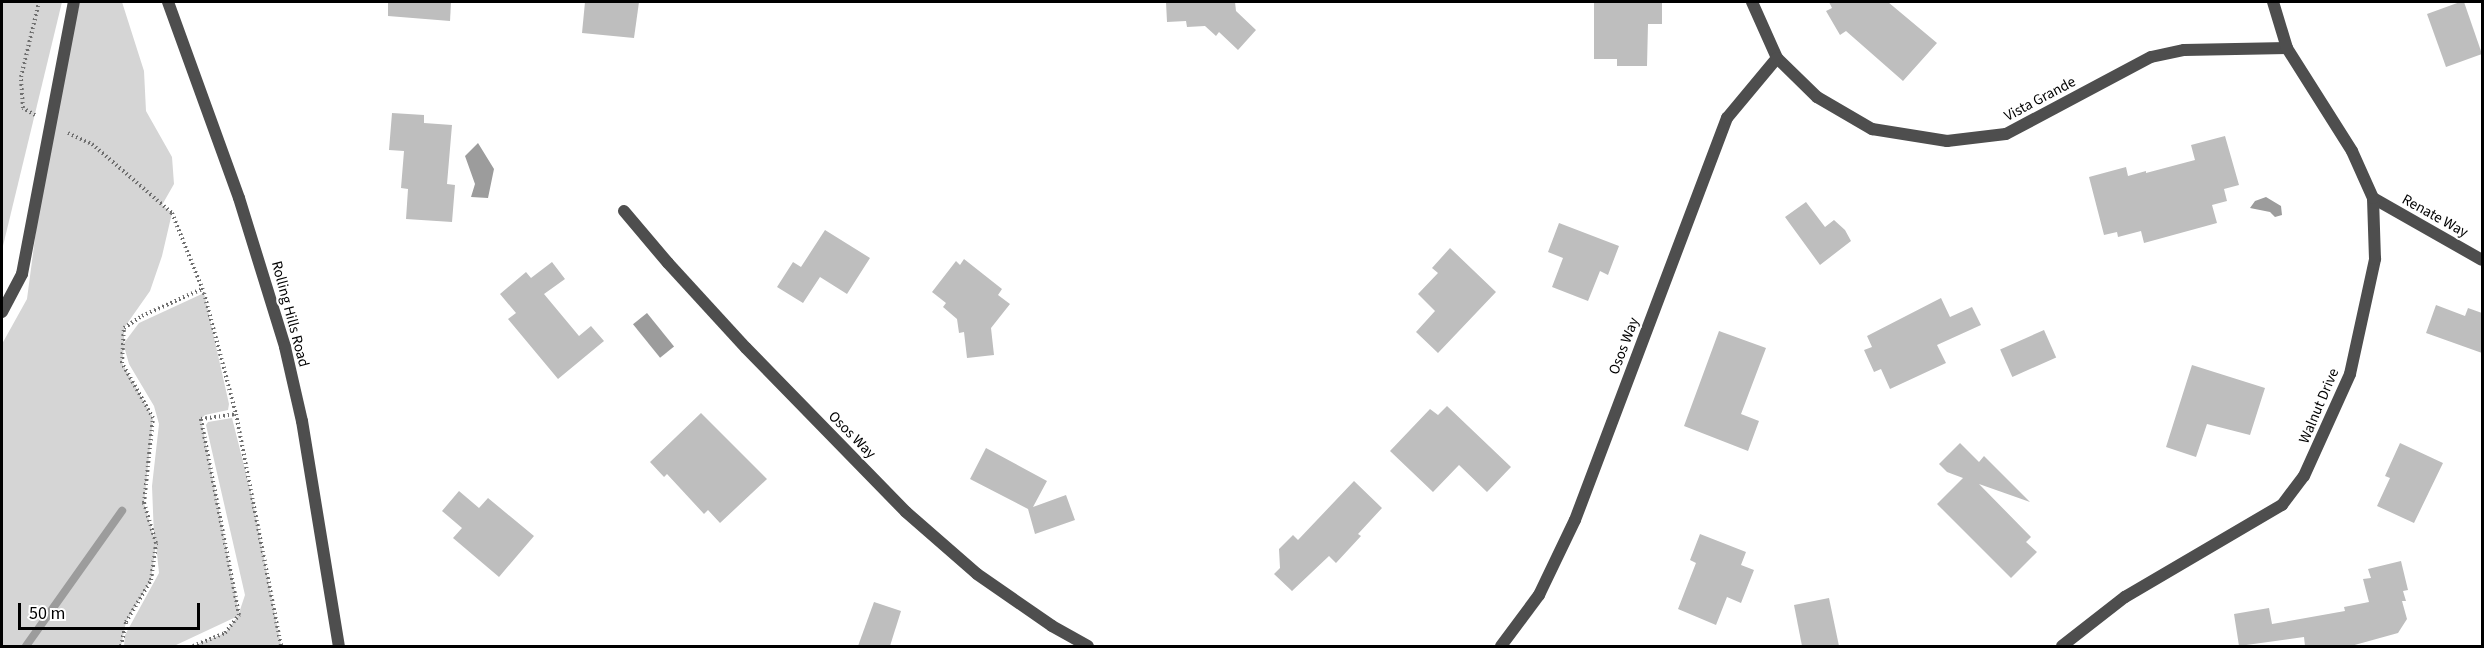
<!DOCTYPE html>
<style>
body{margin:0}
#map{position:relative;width:2484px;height:648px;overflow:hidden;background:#fff;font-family:"Source Sans 3",sans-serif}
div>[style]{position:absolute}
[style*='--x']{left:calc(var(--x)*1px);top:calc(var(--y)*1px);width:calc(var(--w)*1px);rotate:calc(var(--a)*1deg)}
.green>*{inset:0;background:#d5d5d5}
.water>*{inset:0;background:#9c9c9c;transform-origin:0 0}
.stream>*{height:8px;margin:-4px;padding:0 4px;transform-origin:4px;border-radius:4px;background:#9c9c9c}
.building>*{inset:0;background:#bebebe;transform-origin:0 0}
.path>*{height:4px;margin-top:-2px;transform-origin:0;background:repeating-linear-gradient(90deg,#707070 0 1.5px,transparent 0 4.5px)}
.service>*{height:12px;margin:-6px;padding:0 6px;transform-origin:6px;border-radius:6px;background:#4e4e4e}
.minor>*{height:12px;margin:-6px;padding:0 6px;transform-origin:6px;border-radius:6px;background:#4e4e4e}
.tertiary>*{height:12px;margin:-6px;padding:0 6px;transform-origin:6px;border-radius:6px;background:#4e4e4e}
span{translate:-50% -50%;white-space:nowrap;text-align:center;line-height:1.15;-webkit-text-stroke:4.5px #fff;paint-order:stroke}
.street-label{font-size:15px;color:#000}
.frame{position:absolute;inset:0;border:3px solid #000;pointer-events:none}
.scale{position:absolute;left:18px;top:603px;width:182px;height:27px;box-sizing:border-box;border:3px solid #000;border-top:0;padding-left:8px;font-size:18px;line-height:21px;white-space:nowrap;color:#000;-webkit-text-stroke:4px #fff;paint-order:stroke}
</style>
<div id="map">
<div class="green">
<i style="clip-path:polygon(2px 2px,62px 2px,2px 250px)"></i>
<i style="clip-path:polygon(evenodd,80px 2px,122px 2px,144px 71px,146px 111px,172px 157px,174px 184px,162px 205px,172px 213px,162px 256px,150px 291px,124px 328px,124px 343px,139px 323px,204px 293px,229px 404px,228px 410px,205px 415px,201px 419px,239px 613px,245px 595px,206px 425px,208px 422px,232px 418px,252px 497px,281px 646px,193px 646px,225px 633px,238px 616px,174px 646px,124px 646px,125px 635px,159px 573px,156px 544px,151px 580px,126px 622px,121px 646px,2px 646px,2px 344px,27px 299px,50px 124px,80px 2px,124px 346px,129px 364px,154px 406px,159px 424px,152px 486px,154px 537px,144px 503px,153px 418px,122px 363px,124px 346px)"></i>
</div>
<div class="water">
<i style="clip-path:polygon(478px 143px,494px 169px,488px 198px,471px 197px,475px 184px,465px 156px)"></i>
<i style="clip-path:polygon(2266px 197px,2281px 206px,2282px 215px,2275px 217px,2270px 212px,2250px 208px,2255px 201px)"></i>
<i style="left:647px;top:313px;width:43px;height:18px;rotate:51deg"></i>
</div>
<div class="stream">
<i style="--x:26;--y:646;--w:166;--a:-54.6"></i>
</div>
<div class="building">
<i style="clip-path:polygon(388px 2px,451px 2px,450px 21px,388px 16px)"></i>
<i style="clip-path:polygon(585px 2px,639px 2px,634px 38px,582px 33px)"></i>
<i style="clip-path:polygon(1166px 2px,1235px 2px,1236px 11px,1256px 30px,1238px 50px,1219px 32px,1216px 36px,1205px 26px,1187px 27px,1186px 21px,1167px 22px)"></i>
<i style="clip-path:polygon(1594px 2px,1662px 2px,1662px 24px,1648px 24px,1647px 66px,1617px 66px,1617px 59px,1594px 59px)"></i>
<i style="clip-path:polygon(1829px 2px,1888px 2px,1937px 43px,1903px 81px,1846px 31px,1840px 35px,1826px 11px,1832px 8px)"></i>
<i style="clip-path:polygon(2460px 2px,2464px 2px,2482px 54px,2446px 67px,2427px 14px)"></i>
<i style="clip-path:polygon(392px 113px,424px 115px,424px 123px,452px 125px,447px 184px,455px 185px,452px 222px,406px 219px,408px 189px,401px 188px,404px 151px,389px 150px)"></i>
<i style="clip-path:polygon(2225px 136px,2239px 185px,2224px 189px,2227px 201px,2212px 205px,2217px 223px,2144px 243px,2141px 231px,2118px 237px,2117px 232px,2104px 235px,2089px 177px,2126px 167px,2128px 176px,2146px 171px,2146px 173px,2195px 160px,2191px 145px)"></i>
<i style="clip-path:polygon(1806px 202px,1825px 227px,1834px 220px,1845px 230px,1851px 241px,1820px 265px,1785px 217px)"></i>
<i style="clip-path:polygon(1559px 223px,1619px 246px,1608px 275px,1600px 271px,1588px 301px,1552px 287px,1563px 258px,1548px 252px)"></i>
<i style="clip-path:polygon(825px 230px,870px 258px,847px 294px,820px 277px,803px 303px,777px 287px,793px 262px,801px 267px)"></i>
<i style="clip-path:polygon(1450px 248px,1496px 292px,1438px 353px,1416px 332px,1435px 311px,1418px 294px,1438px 273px,1432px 268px)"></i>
<i style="clip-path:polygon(964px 259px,1002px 289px,998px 295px,1010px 304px,991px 328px,994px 355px,967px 358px,964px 332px,959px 333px,957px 319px,943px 307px,946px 303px,932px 292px,956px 261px,960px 265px)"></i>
<i style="clip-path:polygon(552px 262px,565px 279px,544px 294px,579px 336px,591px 326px,604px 341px,558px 379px,508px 319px,516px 313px,500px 294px,526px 272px,531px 278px)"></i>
<i style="clip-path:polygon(1941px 298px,1950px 317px,1972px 307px,1981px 325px,1937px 345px,1946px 363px,1890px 389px,1881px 369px,1874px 372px,1864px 350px,1872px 347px,1867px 336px)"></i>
<i style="clip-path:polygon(2436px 305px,2465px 316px,2468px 308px,2482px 313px,2482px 353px,2426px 333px)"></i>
<i style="left:2044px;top:330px;width:30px;height:48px;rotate:66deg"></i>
<i style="clip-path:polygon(1719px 331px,1766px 348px,1741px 414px,1759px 421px,1748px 451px,1684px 426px)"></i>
<i style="clip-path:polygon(2192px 365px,2265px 388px,2250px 435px,2207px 424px,2196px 457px,2166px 447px)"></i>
<i style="clip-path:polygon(1447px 406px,1511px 467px,1487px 492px,1459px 465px,1433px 492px,1390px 451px,1430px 409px,1438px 415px)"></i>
<i style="clip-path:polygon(701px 413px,767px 479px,720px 523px,708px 510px,704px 514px,667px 474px,664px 477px,650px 462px)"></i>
<i style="clip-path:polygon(1960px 443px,1979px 462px,1984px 456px,2030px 502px,1979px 484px,2031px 537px,2026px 542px,2037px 552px,2011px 578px,1937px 504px,1963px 478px,1947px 472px,1939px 464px)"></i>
<i style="clip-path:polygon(2400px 443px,2443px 463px,2414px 523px,2377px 506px,2390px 478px,2385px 476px)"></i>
<i style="clip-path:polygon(986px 448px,1047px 481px,1033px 507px,1066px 495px,1075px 520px,1035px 534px,1028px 509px,970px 479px)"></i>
<i style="clip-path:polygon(1354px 481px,1382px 508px,1358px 534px,1361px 536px,1336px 563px,1329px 556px,1292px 591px,1274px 574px,1280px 568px,1279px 549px,1293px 535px,1298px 540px)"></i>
<i style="clip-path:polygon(459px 491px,479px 508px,488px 498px,534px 536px,499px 577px,453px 538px,462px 528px,442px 511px)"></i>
<i style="clip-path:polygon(1700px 534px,1746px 552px,1741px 565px,1754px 570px,1741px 603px,1727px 597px,1716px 625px,1678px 609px,1696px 563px,1690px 560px)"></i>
<i style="clip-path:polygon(2401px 561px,2408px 590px,2403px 591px,2406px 601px,2402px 601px,2407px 619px,2398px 633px,2351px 646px,2305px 646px,2304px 637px,2239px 646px,2234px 614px,2269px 608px,2272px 624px,2345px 611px,2344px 607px,2369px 602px,2363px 579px,2371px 578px,2368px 569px)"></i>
<i style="clip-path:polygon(1829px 598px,1839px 646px,1802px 646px,1794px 605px)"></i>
<i style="clip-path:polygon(874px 602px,901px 611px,890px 646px,858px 646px)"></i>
</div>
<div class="path">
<i style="--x:35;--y:115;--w:14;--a:-150"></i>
<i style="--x:23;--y:108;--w:31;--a:-94"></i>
<i style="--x:21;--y:77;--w:77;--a:-76.5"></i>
<i style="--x:68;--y:133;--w:26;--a:25"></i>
<i style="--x:92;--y:144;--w:106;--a:40.8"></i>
<i style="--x:172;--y:213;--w:86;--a:68.2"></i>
<i style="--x:204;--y:293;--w:125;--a:75.2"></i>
<i style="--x:236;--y:414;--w:236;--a:79"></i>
<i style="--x:121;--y:646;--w:25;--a:-78"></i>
<i style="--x:126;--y:622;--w:49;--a:-59.2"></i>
<i style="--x:151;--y:580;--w:37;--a:-82"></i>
<i style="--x:156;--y:543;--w:42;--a:-106.7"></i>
<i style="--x:144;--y:503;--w:85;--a:-84"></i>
<i style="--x:153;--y:418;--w:63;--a:-119.4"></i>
<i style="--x:122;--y:363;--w:35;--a:-87"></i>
<i style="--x:124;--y:328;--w:22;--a:-34"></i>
<i style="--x:142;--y:316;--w:66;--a:-24.2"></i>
<i style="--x:193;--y:646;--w:35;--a:-22"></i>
<i style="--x:225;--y:633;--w:23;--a:-52"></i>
<i style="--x:239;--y:615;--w:200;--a:-101"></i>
<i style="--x:201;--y:419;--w:35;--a:-8"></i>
</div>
<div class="service">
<i style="--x:2;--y:312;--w:43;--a:-62.2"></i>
<i style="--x:22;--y:274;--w:277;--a:-79.2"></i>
</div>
<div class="minor">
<i style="--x:1752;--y:2;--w:61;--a:65.9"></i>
<i style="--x:1777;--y:58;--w:56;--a:44.3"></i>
<i style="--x:1817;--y:97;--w:64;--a:30.2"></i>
<i style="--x:1872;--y:129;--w:76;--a:9.1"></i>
<i style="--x:1947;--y:141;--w:59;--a:-6.8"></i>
<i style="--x:2006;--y:134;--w:164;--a:-28"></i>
<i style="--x:2151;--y:57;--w:34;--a:-12"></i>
<i style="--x:2184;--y:50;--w:103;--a:-1.1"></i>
<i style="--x:2373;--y:198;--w:125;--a:29.6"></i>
<i style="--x:624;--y:211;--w:68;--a:49.8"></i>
<i style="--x:668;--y:263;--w:115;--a:47.5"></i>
<i style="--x:746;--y:348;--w:229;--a:45.7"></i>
<i style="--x:906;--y:512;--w:94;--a:41.1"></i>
<i style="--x:977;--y:574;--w:91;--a:34.7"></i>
<i style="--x:1052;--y:626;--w:41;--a:29.1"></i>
<i style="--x:1501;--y:646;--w:64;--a:-53.3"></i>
<i style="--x:1539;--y:595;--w:83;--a:-64.4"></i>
<i style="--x:1575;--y:520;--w:430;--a:-69.3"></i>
<i style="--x:1727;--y:118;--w:78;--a:-50.2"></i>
</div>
<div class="tertiary">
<i style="--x:168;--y:2;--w:208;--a:70.1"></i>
<i style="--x:239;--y:198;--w:156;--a:72.8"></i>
<i style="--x:285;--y:347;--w:76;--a:77.1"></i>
<i style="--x:302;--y:421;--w:228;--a:80.7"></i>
<i style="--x:2062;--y:646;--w:80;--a:-37.9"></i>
<i style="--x:2125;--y:597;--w:182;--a:-30.4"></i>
<i style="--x:2282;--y:505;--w:36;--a:-53"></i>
<i style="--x:2304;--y:476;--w:112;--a:-65.7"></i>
<i style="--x:2350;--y:374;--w:118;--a:-77.7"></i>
<i style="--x:2375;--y:259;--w:61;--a:-91.9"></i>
<i style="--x:2373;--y:198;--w:51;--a:-114.1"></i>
<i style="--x:2352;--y:151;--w:122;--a:-122.3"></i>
<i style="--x:2287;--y:48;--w:48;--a:-106.9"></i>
</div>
<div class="street-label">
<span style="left:2040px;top:99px;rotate:-28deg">Vista Grande</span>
<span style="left:2435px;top:216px;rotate:29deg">Renate Way</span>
<span style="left:290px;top:314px;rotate:75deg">Rolling Hills Road</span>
<span style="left:1624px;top:346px;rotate:-69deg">Osos Way</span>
<span style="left:2319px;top:406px;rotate:-67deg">Walnut Drive</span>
<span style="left:852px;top:435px;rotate:45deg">Osos Way</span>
</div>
<div class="frame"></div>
<div class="scale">50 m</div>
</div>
